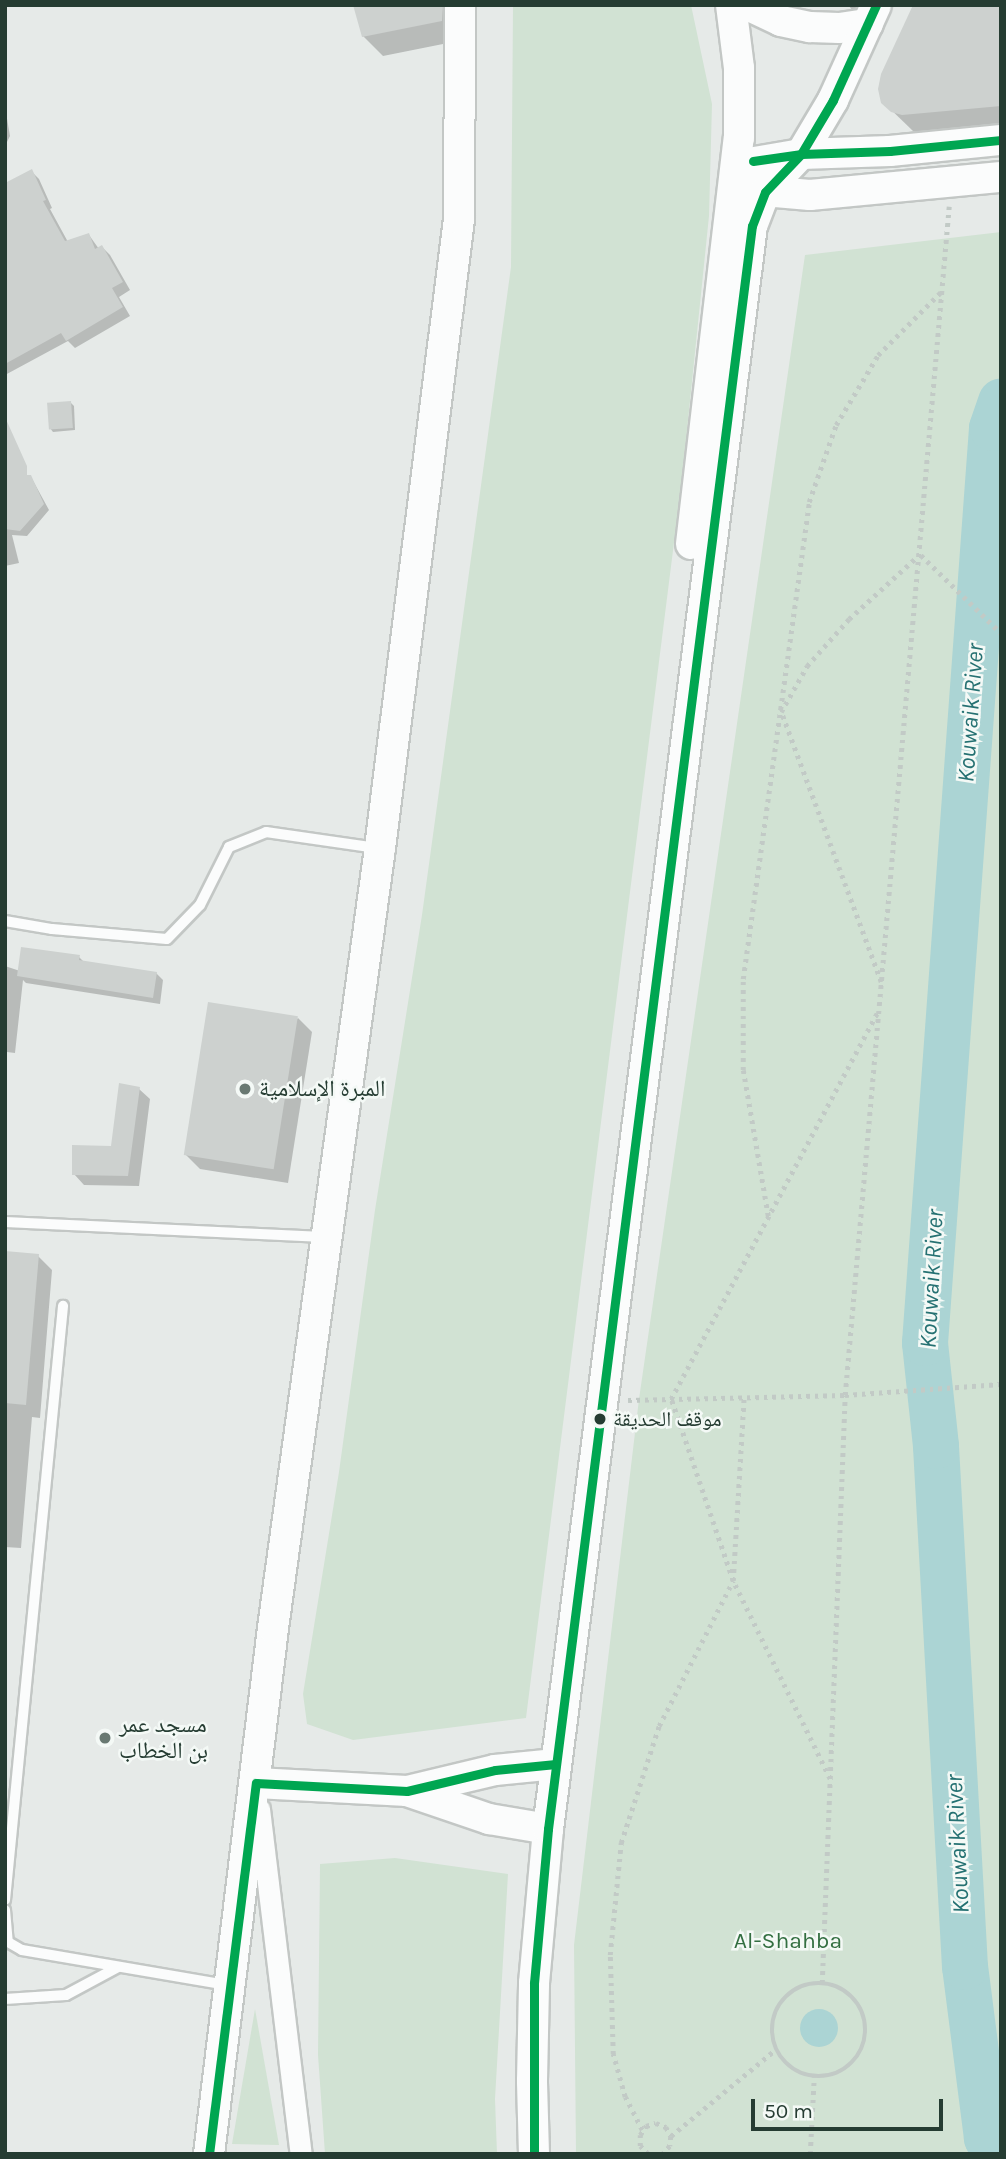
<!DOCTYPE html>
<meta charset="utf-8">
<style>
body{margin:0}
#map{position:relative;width:1006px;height:2159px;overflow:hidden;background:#e6eae8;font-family:Karla,"Noto Naskh Arabic",sans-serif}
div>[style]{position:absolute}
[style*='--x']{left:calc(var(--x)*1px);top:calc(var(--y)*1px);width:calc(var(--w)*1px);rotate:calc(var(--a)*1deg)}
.green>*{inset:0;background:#d1e2d3}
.water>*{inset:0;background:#abd4d4}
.round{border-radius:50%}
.shadow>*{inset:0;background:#0003}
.river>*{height:46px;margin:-23px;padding:0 23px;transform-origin:23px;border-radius:23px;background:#abd4d4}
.building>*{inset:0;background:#cdd1cf;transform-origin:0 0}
.path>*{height:4.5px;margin-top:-2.25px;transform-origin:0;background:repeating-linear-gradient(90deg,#c2cac6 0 3.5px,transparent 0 8.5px)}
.path>.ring{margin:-2.25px;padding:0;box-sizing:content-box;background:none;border:4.5px solid #c2cac6;border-radius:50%}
.roads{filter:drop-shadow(2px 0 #c3c7c5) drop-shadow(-2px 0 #c3c7c5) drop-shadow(0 2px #c3c7c5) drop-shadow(0 -2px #c3c7c5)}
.lane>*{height:10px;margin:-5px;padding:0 5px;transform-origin:5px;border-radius:5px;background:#fbfcfc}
.street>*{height:21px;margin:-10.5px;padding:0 10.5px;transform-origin:10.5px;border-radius:10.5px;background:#fbfcfc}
.secondary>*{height:30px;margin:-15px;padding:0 15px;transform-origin:15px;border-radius:15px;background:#fbfcfc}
.bus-1>*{height:9px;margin:-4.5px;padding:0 4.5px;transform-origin:4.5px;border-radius:4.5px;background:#00a651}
.dots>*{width:19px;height:19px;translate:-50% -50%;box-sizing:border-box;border:4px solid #f4f9f6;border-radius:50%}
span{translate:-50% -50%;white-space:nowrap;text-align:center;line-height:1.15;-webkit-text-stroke:5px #f4f9f6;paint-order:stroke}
.bus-label{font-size:21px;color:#253c32}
.left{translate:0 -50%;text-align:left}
.poi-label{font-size:23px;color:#253c32}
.park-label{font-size:23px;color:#336f41}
.water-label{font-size:24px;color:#257172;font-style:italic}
.frame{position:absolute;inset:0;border:7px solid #253c32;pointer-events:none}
.scale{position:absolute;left:751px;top:2099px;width:192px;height:32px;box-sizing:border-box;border:4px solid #253c32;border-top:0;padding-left:9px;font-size:21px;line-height:24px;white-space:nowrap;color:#253c32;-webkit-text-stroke:5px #f4f9f6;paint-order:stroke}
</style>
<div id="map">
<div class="green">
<i style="clip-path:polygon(513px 5px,691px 5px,712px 104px,709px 216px,682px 479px,526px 1718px,353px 1740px,307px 1724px,303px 1694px,339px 1472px,375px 1210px,422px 915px,511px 267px)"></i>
<i style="clip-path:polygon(1001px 232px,1001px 2154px,576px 2154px,574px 1945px,639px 1399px,805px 255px)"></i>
<i style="clip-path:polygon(395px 1858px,508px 1874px,495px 2099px,497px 2154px,325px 2154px,318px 2055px,320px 1864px)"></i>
<i style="clip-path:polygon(255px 2009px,279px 2145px,232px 2144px)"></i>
</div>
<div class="water">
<i class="round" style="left:800px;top:2009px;width:38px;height:38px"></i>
</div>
<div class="shadow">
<i style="clip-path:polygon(355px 5px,456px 5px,453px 42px,383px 56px,363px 36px)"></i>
<i style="clip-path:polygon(848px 5px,874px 5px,854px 12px)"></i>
<i style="clip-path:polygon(1001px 5px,1001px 127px,923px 135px,913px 131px,883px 102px)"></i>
<i style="clip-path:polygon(5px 107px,10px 136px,5px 146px)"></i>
<i style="clip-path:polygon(31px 171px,39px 179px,52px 208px,50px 209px,68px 242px,89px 235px,99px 249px,102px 247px,110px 255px,130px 290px,119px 297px,130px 316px,75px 348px,68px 341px,5px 375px,5px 185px)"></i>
<i style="clip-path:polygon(71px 403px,74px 406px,75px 430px,53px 432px,50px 428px)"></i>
<i style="clip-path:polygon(31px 477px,49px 510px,27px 536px,12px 535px,19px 563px,5px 566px,5px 499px)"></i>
<i style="clip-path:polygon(79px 957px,85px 963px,156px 973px,163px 980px,160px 1004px,26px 983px,23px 980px,15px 1053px,7px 1052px,5px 1070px,5px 966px,20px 971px)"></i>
<i style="clip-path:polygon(298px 1018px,312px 1032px,288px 1183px,200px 1169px,186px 1155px)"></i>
<i style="clip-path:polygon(139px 1089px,150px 1099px,139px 1186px,84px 1185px,74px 1174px,112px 1148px)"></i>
<i style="clip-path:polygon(5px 1253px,38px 1256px,52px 1270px,40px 1418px,32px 1417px,21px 1548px,5px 1547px)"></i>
</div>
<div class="river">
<i style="--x:995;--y:2154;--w:18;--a:-117"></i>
<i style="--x:987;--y:2138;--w:172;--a:-97.3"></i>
<i style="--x:965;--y:1967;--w:522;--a:-93.19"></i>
<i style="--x:936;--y:1446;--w:104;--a:-96.1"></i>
<i style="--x:925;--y:1343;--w:917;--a:-85.81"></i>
<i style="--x:992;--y:428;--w:28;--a:-71"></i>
</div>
<div class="building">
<i style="clip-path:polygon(353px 5px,443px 5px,442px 21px,362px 37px)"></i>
<i style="clip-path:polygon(913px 5px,1001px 5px,1001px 106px,902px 115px,891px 112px,881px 103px,878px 89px,881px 74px)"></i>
<i style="clip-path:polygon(32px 169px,46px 200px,43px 201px,65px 241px,89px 233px,95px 249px,102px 245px,123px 282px,112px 288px,123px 307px,66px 341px,61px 333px,5px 364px,5px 183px)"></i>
<i style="left:71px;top:401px;width:27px;height:24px;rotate:86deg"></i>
<i style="clip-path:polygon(5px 417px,27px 466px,27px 475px,31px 475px,44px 504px,20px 531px,5px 529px)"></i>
<i style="clip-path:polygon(21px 947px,80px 955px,79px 960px,157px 972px,153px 998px,17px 976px)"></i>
<i style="left:208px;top:1002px;width:91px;height:155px;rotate:9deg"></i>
<i style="clip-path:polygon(119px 1083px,140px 1087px,128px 1176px,72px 1175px,72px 1145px,111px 1146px)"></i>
<i style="clip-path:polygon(5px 1251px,39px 1254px,26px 1405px,5px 1403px)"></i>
</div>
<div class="path">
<i style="--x:921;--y:555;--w:112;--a:44.3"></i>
<i style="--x:881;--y:982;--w:288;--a:-110.3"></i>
<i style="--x:781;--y:712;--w:53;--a:-60.5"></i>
<i style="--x:807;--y:666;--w:63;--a:-48.2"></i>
<i style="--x:849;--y:619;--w:95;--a:-42.4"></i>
<i style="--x:768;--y:1216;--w:148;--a:-99.7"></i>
<i style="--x:743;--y:1070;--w:91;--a:-90"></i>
<i style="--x:743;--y:979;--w:482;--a:-82.1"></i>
<i style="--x:809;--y:502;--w:82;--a:-70.7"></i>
<i style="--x:836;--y:425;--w:82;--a:-59"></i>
<i style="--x:878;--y:355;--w:91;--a:-45"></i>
<i style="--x:628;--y:1400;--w:217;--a:-1.3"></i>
<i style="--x:845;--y:1395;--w:156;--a:-4"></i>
<i style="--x:830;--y:1779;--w:220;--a:-116.1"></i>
<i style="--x:733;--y:1581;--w:192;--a:-108.8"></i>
<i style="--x:671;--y:1399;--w:440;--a:-61.9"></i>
<i style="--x:822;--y:1983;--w:588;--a:-87.76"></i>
<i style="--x:845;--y:1395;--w:1193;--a:-85"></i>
<i class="ring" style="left:772px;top:1983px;width:89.5px;height:89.5px"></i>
<i style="--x:642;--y:2130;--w:37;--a:-117"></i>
<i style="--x:625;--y:2097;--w:45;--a:-105.6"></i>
<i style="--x:613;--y:2054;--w:99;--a:-91.7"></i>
<i style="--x:610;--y:1955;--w:113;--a:-84.4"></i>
<i style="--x:621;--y:1843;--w:123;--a:-72"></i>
<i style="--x:659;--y:1726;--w:163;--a:-63"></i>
<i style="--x:733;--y:1581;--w:184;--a:-86.6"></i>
<i style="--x:671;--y:2136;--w:136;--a:-39.6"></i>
<i style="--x:648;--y:2154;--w:11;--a:-135"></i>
<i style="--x:640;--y:2146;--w:11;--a:-90"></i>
<i style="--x:640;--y:2135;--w:11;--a:-56"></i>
<i style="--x:646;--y:2126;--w:10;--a:-17"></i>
<i style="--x:656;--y:2123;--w:11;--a:22"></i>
<i style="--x:666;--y:2127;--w:10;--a:61"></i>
<i style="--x:671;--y:2136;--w:10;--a:96"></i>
<i style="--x:670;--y:2146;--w:11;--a:131"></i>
<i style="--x:810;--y:2154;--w:77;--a:-87"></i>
</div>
<div class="roads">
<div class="lane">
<i style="--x:5;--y:921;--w:48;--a:9.7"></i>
<i style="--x:52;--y:929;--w:115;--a:5"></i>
<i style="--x:167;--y:939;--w:47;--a:-45.9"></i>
<i style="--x:200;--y:905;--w:65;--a:-63.4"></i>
<i style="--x:229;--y:847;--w:40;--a:-22"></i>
<i style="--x:266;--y:832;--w:112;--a:8.2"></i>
<i style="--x:5;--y:1222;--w:319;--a:2.7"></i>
<i style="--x:5;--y:1900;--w:597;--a:-84.42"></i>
<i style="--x:5;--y:1910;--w:32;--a:85"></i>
<i style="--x:8;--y:1942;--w:16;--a:30"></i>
<i style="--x:22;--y:1950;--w:207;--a:9.7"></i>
<i style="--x:5;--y:1999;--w:61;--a:-3.8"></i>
<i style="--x:66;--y:1995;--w:59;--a:-28.3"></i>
</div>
<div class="street">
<i style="--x:259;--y:1809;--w:348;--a:83.1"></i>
</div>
<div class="secondary">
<i style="--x:747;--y:5;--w:38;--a:25"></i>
<i style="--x:781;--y:21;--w:30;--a:12"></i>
<i style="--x:810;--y:27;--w:29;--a:2"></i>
<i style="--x:839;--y:28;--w:29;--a:-8"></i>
<i style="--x:737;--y:165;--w:65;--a:-9.8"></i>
<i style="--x:801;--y:154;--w:89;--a:-1.9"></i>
<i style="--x:890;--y:151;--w:112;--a:-5.7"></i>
<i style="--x:752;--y:190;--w:58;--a:4.9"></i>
<i style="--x:810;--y:195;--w:192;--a:-5.4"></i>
<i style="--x:691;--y:544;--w:409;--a:-83.3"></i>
<i style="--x:739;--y:138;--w:70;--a:-90"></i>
<i style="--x:739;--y:68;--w:64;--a:-97.2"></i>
<i style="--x:256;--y:1783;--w:151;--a:3"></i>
<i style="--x:407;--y:1791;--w:87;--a:18.9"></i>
<i style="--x:489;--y:1819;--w:60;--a:9.6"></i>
<i style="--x:407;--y:1791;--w:90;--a:-13.4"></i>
<i style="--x:495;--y:1770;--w:61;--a:-5.6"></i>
<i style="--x:209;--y:2154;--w:530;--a:-83.06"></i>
<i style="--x:273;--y:1628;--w:787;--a:-82.19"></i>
<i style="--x:380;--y:848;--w:634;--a:-82.84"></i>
<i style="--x:459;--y:219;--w:214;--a:-89.7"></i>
<i style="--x:534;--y:2154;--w:73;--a:-91.6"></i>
<i style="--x:532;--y:2081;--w:98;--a:-88.8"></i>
<i style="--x:534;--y:1983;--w:155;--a:-84.8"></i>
<i style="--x:548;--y:1829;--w:1616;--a:-82.75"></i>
<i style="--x:752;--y:226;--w:36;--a:-69"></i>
<i style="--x:765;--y:192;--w:52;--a:-46.5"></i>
<i style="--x:801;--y:154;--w:63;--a:-59.3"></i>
<i style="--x:833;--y:100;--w:104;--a:-65.6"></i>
</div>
</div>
<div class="bus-1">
<i style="--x:753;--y:161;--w:49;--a:-8.3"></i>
<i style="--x:801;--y:154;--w:89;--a:-1.9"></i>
<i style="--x:890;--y:151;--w:112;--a:-5.7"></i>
<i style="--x:209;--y:2154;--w:374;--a:-82.8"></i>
<i style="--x:256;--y:1783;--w:151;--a:3"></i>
<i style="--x:407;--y:1791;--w:90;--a:-13.4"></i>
<i style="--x:495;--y:1770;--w:61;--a:-5.6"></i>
<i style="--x:534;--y:2154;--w:171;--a:-90"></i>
<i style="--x:534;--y:1983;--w:155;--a:-84.8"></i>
<i style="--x:548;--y:1829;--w:1616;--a:-82.75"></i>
<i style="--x:752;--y:226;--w:36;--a:-69"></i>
<i style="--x:765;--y:192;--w:52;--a:-46.5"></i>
<i style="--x:801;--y:154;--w:63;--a:-59.3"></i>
<i style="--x:833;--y:100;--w:104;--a:-65.6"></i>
</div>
<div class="dots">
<i style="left:245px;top:1089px;background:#697972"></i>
<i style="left:600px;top:1419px;background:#253c32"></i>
<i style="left:105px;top:1738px;background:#697972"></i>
</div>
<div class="bus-label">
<span class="left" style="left:613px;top:1419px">موقف الحديقة</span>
</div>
<div class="poi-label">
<span class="left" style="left:259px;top:1089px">المبرة الإسلامية</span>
<span class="left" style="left:119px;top:1738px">مسجد عمر<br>بن الخطاب</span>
</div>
<div class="park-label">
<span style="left:788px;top:1941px">Al-Shahba</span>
</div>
<div class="water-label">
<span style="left:971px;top:713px;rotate:-86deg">Kouwaik River</span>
<span style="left:932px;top:1279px;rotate:-87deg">Kouwaik River</span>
<span style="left:958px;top:1844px;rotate:-93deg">Kouwaik River</span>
</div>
<div class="frame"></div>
<div class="scale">50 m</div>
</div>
